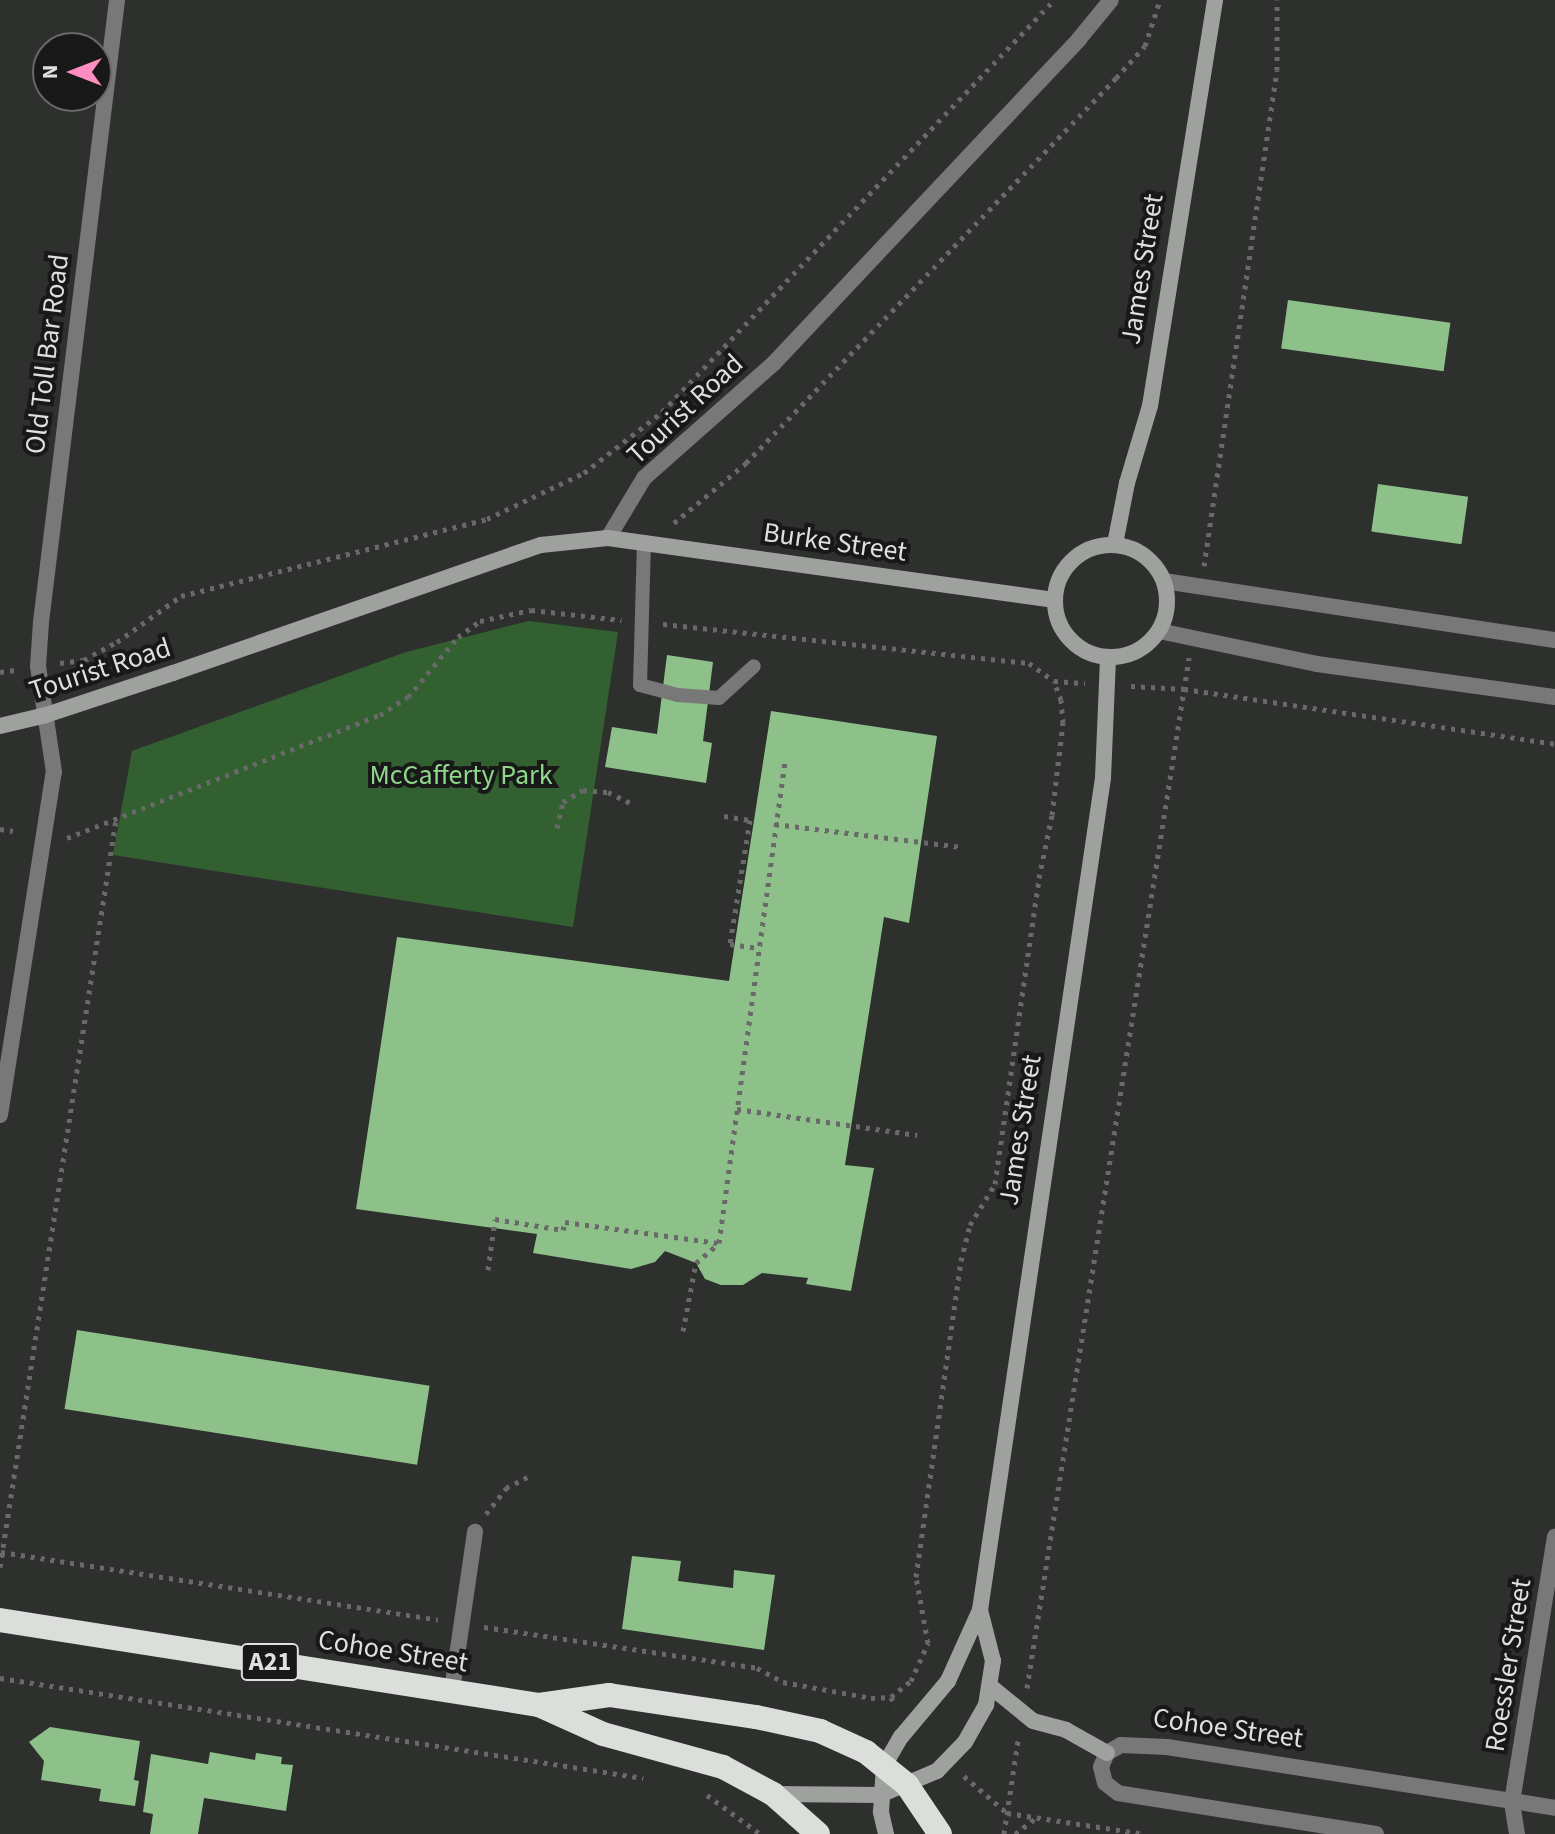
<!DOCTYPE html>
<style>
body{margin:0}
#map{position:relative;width:1555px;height:1834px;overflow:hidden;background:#2e302e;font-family:"Source Sans 3",sans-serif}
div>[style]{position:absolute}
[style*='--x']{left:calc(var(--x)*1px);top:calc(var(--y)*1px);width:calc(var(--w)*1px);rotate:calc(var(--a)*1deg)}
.green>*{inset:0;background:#326030}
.building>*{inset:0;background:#8dc189;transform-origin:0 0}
.path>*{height:5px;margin-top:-2.5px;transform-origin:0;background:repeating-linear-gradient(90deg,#686968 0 4px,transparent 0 10px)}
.lane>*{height:14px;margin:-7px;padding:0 7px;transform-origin:7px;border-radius:7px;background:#777877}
.street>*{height:16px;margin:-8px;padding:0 8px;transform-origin:8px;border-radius:8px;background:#777877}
.secondary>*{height:16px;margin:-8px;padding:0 8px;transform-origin:8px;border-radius:8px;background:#9fa19f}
.secondary>.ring{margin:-8px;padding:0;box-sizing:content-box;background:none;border:16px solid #9fa19f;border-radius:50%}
.highway>*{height:24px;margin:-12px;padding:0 12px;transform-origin:12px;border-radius:12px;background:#dbdedb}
span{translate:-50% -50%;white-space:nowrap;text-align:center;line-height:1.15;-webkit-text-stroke:8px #171817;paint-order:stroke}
.shield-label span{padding:2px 6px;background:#171817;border:2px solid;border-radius:6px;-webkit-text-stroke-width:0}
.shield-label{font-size:26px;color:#dedfde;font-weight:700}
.street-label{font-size:28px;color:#dedfde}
.park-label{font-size:28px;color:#8fd78b}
.north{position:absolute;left:32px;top:32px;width:80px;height:80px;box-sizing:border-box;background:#171817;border:2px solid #676867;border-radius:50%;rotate:270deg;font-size:22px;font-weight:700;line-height:32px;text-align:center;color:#dedfde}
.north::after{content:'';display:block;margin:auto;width:28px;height:36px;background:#fd8ebf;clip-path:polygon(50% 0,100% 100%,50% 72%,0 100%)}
</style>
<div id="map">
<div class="green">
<i style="clip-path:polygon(529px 621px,618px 632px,573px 927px,113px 855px,132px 751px,406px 652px)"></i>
</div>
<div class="building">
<i style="left:1288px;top:300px;width:164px;height:49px;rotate:8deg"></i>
<i style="left:1378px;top:484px;width:91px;height:48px;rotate:8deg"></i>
<i style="clip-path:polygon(667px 655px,713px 662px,703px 741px,712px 743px,706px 783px,605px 767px,612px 727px,657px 734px)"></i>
<i style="clip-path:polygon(771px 711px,937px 736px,909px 923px,884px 917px,845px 1165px,874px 1168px,851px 1291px,806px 1284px,808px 1278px,762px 1273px,743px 1285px,721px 1285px,705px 1279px,696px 1263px,665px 1251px,655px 1262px,631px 1269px,533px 1253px,537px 1234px,356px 1209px,397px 937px,729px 981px)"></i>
<i style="left:77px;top:1330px;width:357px;height:80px;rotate:9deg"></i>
<i style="clip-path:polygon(632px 1556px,681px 1561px,678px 1581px,733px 1588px,734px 1570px,775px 1575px,764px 1650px,622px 1629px)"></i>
<i style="clip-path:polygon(50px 1727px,140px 1741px,134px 1780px,139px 1781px,135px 1806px,99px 1801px,101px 1789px,41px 1780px,44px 1761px,29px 1742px)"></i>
<i style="clip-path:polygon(210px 1752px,255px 1760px,256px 1753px,282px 1757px,281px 1764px,293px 1765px,286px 1811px,204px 1798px,198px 1834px,150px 1834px,153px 1814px,143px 1812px,151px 1754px,208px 1764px)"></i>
</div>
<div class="path">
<i style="--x:674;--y:523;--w:94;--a:-39.8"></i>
<i style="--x:746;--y:463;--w:534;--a:-46.14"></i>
<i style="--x:1116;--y:78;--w:43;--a:-47.8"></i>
<i style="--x:1145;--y:46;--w:48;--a:-71.9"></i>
<i style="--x:1204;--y:566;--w:501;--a:-81.63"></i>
<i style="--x:1277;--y:70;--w:70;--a:-90"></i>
<i style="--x:663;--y:624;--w:368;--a:6.1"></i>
<i style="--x:1029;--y:663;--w:31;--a:36"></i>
<i style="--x:1054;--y:681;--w:31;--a:4"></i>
<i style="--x:60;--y:663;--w:24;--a:-7"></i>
<i style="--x:84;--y:660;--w:38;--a:-29"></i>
<i style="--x:117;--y:642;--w:79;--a:-35.7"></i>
<i style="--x:181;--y:596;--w:316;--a:-14.1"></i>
<i style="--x:487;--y:519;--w:107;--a:-25.4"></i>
<i style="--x:584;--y:473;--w:99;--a:-38"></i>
<i style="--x:662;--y:412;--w:569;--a:-46.42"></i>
<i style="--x:0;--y:672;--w:15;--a:-8"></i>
<i style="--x:1131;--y:686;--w:53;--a:3.2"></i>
<i style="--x:1184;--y:689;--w:375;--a:8.4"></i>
<i style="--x:724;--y:816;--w:26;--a:9"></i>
<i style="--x:750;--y:820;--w:126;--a:99.2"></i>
<i style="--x:730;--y:944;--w:30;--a:8"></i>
<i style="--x:775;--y:824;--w:188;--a:7"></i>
<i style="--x:557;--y:828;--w:27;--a:-77"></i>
<i style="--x:563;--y:802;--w:23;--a:-31"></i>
<i style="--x:583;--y:790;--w:25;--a:5"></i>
<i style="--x:608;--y:792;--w:30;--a:26"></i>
<i style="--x:0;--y:829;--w:13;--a:9"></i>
<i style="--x:67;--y:838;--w:336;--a:-21.5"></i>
<i style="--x:380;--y:715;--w:33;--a:-33"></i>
<i style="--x:408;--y:697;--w:78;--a:-50.2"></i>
<i style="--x:458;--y:637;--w:27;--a:-36"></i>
<i style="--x:480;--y:621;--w:52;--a:-12.2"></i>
<i style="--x:531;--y:610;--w:91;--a:6.3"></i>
<i style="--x:737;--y:1109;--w:182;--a:8.2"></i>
<i style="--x:488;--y:1270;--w:51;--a:-82.2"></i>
<i style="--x:495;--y:1219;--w:69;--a:9.2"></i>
<i style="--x:563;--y:1230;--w:8;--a:-76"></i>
<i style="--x:565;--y:1222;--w:155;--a:7.8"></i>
<i style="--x:683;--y:1331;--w:69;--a:-79.2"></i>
<i style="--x:696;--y:1263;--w:30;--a:-41"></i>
<i style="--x:719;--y:1243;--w:485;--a:-82.2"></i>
<i style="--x:486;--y:1514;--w:33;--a:-52"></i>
<i style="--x:506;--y:1488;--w:28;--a:-27"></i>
<i style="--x:1;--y:1552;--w:442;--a:8.8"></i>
<i style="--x:0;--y:1567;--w:757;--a:-81.18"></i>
<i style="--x:484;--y:1627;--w:276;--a:8.5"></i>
<i style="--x:757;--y:1668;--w:30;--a:28"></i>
<i style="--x:783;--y:1682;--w:89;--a:10.3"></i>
<i style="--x:871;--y:1698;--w:20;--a:-3"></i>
<i style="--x:891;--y:1697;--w:10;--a:66"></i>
<i style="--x:0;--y:1678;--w:651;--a:8.84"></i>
<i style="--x:1027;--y:1688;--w:1043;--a:-81.06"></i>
<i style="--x:891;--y:1697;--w:26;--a:-39"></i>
<i style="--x:911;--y:1681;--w:42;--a:-65.9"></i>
<i style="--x:928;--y:1643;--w:67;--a:-100.3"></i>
<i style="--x:916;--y:1577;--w:319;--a:-81.9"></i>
<i style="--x:961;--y:1261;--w:37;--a:-76"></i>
<i style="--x:970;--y:1225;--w:48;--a:-58.6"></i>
<i style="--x:995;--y:1184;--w:309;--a:-81.8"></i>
<i style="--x:1039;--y:878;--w:64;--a:-78.3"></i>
<i style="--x:1052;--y:815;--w:93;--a:-83.2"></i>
<i style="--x:1063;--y:723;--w:23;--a:-95"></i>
<i style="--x:1061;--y:700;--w:20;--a:-110"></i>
<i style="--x:964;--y:1776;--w:57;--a:40.7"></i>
<i style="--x:1007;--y:1813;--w:139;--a:8.7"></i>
<i style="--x:707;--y:1795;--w:66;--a:36.3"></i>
<i style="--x:1004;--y:1834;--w:95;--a:-81.5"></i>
<i style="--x:1015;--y:1834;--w:26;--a:-37"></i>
</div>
<div class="lane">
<i style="--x:644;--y:542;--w:143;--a:91.6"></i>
<i style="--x:640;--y:685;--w:38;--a:15"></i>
<i style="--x:677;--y:695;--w:42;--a:4.1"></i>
<i style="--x:719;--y:698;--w:47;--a:-42.4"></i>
</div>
<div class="street">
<i style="--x:608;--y:538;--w:70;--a:-59"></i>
<i style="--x:644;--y:478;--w:174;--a:-41.5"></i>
<i style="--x:774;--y:363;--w:445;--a:-46.7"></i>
<i style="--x:1079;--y:39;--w:50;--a:-50.6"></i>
<i style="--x:1164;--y:581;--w:395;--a:8.6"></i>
<i style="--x:1159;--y:631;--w:161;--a:11.8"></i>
<i style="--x:1317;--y:664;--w:240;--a:7.9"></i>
<i style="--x:0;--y:1115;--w:347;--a:-81.1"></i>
<i style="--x:54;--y:772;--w:107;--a:-98.6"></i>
<i style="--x:38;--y:666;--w:44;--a:-86.1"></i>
<i style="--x:41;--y:622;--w:627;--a:-83.03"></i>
<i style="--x:452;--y:1690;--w:160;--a:-81.7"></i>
<i style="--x:1376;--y:1834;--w:261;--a:-171"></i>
<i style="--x:1118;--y:1793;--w:16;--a:-142"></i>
<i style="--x:1105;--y:1783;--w:16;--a:-104"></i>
<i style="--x:1101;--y:1767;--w:15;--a:-67"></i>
<i style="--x:1107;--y:1753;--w:16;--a:-30"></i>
<i style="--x:1121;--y:1745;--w:46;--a:2.5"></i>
<i style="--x:1167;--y:1747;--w:393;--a:8.9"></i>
<i style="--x:1517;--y:1834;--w:32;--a:-99"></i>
<i style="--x:1512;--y:1802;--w:269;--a:-80.8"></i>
</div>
<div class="secondary">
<i style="--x:1115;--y:544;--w:62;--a:-78.9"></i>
<i style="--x:1127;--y:483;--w:80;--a:-73.4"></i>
<i style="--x:1150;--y:406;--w:411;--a:-80.9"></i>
<i class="ring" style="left:1055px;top:545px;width:96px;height:96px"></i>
<i style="--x:0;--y:726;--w:47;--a:-13.4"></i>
<i style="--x:46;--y:715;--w:134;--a:-18.3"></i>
<i style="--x:173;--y:673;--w:390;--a:-19.2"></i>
<i style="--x:541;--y:545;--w:67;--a:-6"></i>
<i style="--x:608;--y:538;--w:450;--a:7.9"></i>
<i style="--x:990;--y:1686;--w:55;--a:39.1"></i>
<i style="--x:1033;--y:1721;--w:34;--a:15"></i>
<i style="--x:1066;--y:1730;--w:47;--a:29.3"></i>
<i style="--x:773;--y:1794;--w:107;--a:0.5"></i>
<i style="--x:880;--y:1795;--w:62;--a:-22.8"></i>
<i style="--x:937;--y:1771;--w:40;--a:-46"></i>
<i style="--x:965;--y:1742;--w:43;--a:-60.4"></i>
<i style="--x:986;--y:1705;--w:45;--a:-81"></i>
<i style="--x:993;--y:1661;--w:53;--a:-104.3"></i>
<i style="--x:886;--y:1834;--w:23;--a:-103"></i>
<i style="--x:881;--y:1812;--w:46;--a:-86.3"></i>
<i style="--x:884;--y:1766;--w:34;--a:-60"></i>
<i style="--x:901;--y:1737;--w:73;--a:-50"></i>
<i style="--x:948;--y:1681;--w:78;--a:-65.7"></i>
<i style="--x:980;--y:1610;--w:841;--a:-81.59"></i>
<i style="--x:1103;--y:778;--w:120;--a:-87.6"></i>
</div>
<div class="highway">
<i style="--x:0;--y:1620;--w:546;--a:8.96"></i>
<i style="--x:539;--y:1705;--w:70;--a:24.4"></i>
<i style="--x:603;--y:1734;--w:124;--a:15.4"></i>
<i style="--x:723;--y:1767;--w:57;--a:28.4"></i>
<i style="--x:773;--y:1794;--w:60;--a:41.6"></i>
<i style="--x:539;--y:1705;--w:71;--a:-8.1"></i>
<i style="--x:609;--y:1695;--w:149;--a:8.5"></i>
<i style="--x:756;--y:1717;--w:66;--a:12.3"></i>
<i style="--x:820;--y:1731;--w:51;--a:24.5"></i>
<i style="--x:866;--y:1752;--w:53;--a:38.8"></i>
<i style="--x:907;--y:1785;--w:59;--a:56"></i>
</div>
<div class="shield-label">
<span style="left:270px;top:1662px">A21</span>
</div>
<div class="street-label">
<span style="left:1142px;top:269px;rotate:-81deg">James Street</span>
<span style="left:47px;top:354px;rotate:-83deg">Old Toll Bar Road</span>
<span style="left:685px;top:409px;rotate:-43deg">Tourist Road</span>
<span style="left:835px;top:542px;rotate:8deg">Burke Street</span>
<span style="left:100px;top:669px;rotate:-18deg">Tourist Road</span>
<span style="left:1020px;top:1130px;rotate:-81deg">James Street</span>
<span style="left:393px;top:1651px;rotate:9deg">Cohoe Street</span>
<span style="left:1508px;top:1665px;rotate:-81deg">Roessler Street</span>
<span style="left:1228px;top:1728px;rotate:8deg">Cohoe Street</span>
</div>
<div class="park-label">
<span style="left:461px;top:775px">McCafferty Park</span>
</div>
<div class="north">N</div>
</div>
